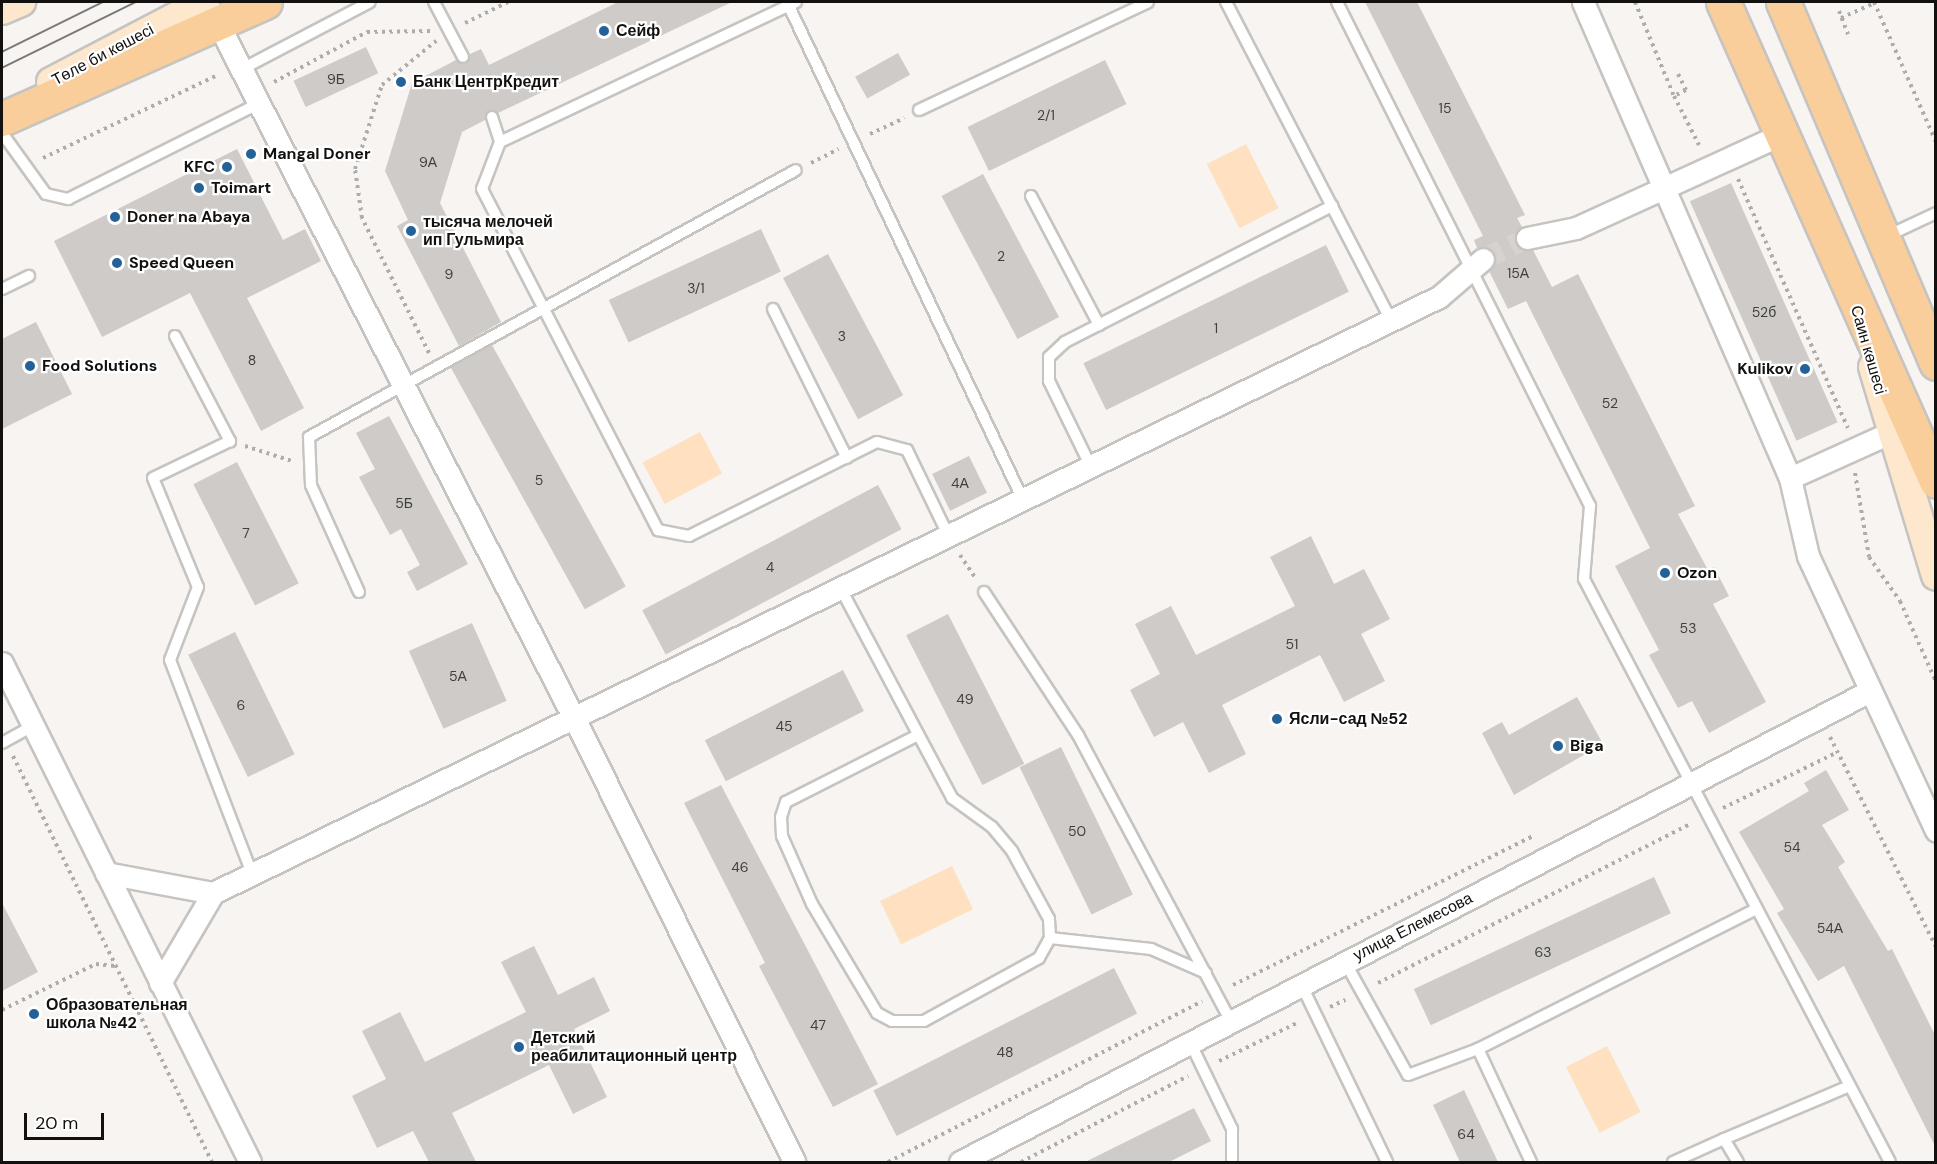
<!DOCTYPE html>
<meta charset="utf-8">
<style>
body{margin:0}
#map{position:relative;width:1937px;height:1164px;overflow:hidden;background:#f7f4f1;font-family:"DM Sans",sans-serif}
div>[style]{position:absolute}
[style*='--x']{left:calc(var(--x)*1px);top:calc(var(--y)*1px);width:calc(var(--w)*1px);rotate:calc(var(--a)*1deg)}
.green>*{inset:0;background:#ffe0c0;transform-origin:0 0}
.building>*{inset:0;background:#cecbc8;transform-origin:0 0}
.street-tunnel>*{height:21px;margin-top:-10.5px;transform-origin:0;background:repeating-linear-gradient(90deg,#d5d2cf 0 21px,transparent 0 31px)}
.path>*{height:4px;margin-top:-2px;transform-origin:0;background:repeating-linear-gradient(90deg,#afadab 0 3px,transparent 0 7.5px)}
.roads{filter:drop-shadow(2px 0 #c6c4c1) drop-shadow(-2px 0 #c6c4c1) drop-shadow(0 2px #c6c4c1) drop-shadow(0 -2px #c6c4c1)}
.lane>*{height:10px;margin:-5px;padding:0 5px;transform-origin:5px;border-radius:5px;background:#fff}
.street>*{height:21px;margin:-10.5px;padding:0 10.5px;transform-origin:10.5px;border-radius:10.5px;background:#fff}
.secondary>*{height:28px;margin:-14px;padding:0 14px;transform-origin:14px;border-radius:14px;background:#fde7cd}
.primary>*{height:33px;margin:-16.5px;padding:0 16.5px;transform-origin:16.5px;border-radius:16.5px;background:#face9b}
.tram>*{height:1.5px;margin:-0.75px;padding:0 0.75px;transform-origin:0.75px;border-radius:0.75px;background:#7b7977}
.dots>*{width:16px;height:16px;translate:-50% -50%;box-sizing:border-box;border:3px solid #fff;border-radius:50%}
span{translate:-50% -50%;white-space:nowrap;text-align:center;line-height:1.15;-webkit-text-stroke:4.5px #fff;paint-order:stroke}
.number-label{font-size:14px;color:#41403e}
.number-label span{-webkit-text-stroke-width:0}
.poi-label{font-size:16px;color:#121110;font-weight:700}
.left{translate:0 -50%;text-align:left}
.right{translate:-100% -50%;text-align:right}
.street-label{font-size:16px;color:#121110}
.frame{position:absolute;inset:0;border:3px solid #121110;pointer-events:none}
.scale{position:absolute;left:24px;top:1113px;width:80px;height:27px;box-sizing:border-box;border:3px solid #121110;border-top:0;padding-left:8px;font-size:18px;line-height:21px;white-space:nowrap;color:#121110;-webkit-text-stroke:4px #fff;paint-order:stroke}
</style>
<div id="map">
<div class="green">
<i style="left:1246px;top:144px;width:72px;height:44px;rotate:63deg"></i>
<i style="left:700px;top:432px;width:47px;height:65px;rotate:62deg"></i>
<i style="left:952px;top:866px;width:48px;height:80px;rotate:64deg"></i>
<i style="left:1607px;top:1046px;width:74px;height:46px;rotate:63deg"></i>
</div>
<div class="building">
<i style="clip-path:polygon(618px 2px,732px 2px,498px 113px,489px 110px,485px 120px,462px 132px,440px 203px,501px 322px,459px 346px,397px 226px,408px 220px,385px 171px,412px 83px,456px 60px,466px 64px,470px 54px,481px 49px,489px 65px)"></i>
<i style="clip-path:polygon(1365px 2px,1417px 2px,1525px 215px,1517px 218px,1522px 227px,1515px 235px,1517px 246px,1533px 250px,1552px 287px,1578px 274px,1695px 506px,1678px 514px,1708px 570px,1714px 567px,1729px 596px,1713px 604px,1766px 702px,1709px 733px,1692px 701px,1678px 708px,1649px 655px,1659px 650px,1615px 566px,1650px 548px,1526px 301px,1508px 309px,1489px 271px,1495px 256px,1488px 247px,1477px 248px,1474px 240px,1483px 236px)"></i>
<i style="left:366px;top:47px;width:29px;height:80px;rotate:65deg"></i>
<i style="left:898px;top:53px;width:25px;height:49px;rotate:61deg"></i>
<i style="left:1105px;top:60px;width:49px;height:153px;rotate:64deg"></i>
<i style="clip-path:polygon(237px 149px,283px 240px,305px 229px,321px 261px,247px 298px,304px 408px,261px 431px,190px 293px,102px 337px,54px 241px)"></i>
<i style="left:983px;top:174px;width:162px;height:47px;rotate:62deg"></i>
<i style="left:1731px;top:183px;width:262px;height:45px;rotate:66deg"></i>
<i style="left:761px;top:229px;width:47px;height:168px;rotate:65deg"></i>
<i style="left:1326px;top:245px;width:52px;height:270px;rotate:64deg"></i>
<i style="left:828px;top:254px;width:160px;height:51px;rotate:62deg"></i>
<i style="clip-path:polygon(36px 322px,72px 394px,2px 429px,2px 339px)"></i>
<i style="left:492px;top:345px;width:276px;height:47px;rotate:61deg"></i>
<i style="clip-path:polygon(389px 416px,468px 564px,417px 591px,407px 572px,420px 565px,401px 529px,390px 535px,359px 477px,375px 469px,356px 433px)"></i>
<i style="left:969px;top:456px;width:41px;height:41px;rotate:64deg"></i>
<i style="left:237px;top:462px;width:136px;height:49px;rotate:63deg"></i>
<i style="left:878px;top:485px;width:50px;height:267px;rotate:62deg"></i>
<i style="clip-path:polygon(1311px 536px,1334px 584px,1364px 569px,1390px 619px,1361px 634px,1385px 681px,1344px 702px,1320px 655px,1222px 705px,1246px 754px,1209px 773px,1183px 722px,1154px 737px,1130px 690px,1160px 674px,1135px 624px,1171px 606px,1196px 655px,1295px 606px,1270px 557px)"></i>
<i style="left:948px;top:614px;width:168px;height:47px;rotate:63deg"></i>
<i style="left:472px;top:623px;width:85px;height:69px;rotate:66deg"></i>
<i style="left:235px;top:632px;width:136px;height:52px;rotate:64deg"></i>
<i style="left:843px;top:670px;width:46px;height:155px;rotate:63deg"></i>
<i style="clip-path:polygon(1577px 697px,1603px 744px,1514px 795px,1482px 733px,1502px 722px,1509px 735px)"></i>
<i style="left:1061px;top:747px;width:164px;height:46px;rotate:64deg"></i>
<i style="clip-path:polygon(1826px 770px,1849px 810px,1822px 825px,1845px 862px,1838px 867px,1888px 951px,1892px 949px,1935px 1035px,1935px 1146px,1844px 966px,1818px 981px,1777px 913px,1784px 909px,1739px 832px,1809px 791px,1804px 783px)"></i>
<i style="clip-path:polygon(721px 785px,878px 1084px,833px 1107px,759px 966px,765px 963px,684px 803px)"></i>
<i style="left:1654px;top:877px;width:40px;height:265px;rotate:65deg"></i>
<i style="clip-path:polygon(2px 903px,38px 972px,2px 991px)"></i>
<i style="clip-path:polygon(534px 946px,558px 995px,594px 977px,610px 1011px,574px 1029px,607px 1097px,573px 1114px,549px 1065px,452px 1113px,476px 1162px,429px 1162px,413px 1131px,377px 1148px,352px 1096px,386px 1079px,362px 1031px,400px 1012px,425px 1062px,526px 1012px,501px 962px)"></i>
<i style="left:1114px;top:968px;width:51px;height:270px;rotate:63deg"></i>
<i style="clip-path:polygon(1464px 1090px,1498px 1162px,1460px 1162px,1433px 1105px)"></i>
<i style="clip-path:polygon(1194px 1108px,1211px 1141px,1169px 1162px,1085px 1162px)"></i>
</div>
<div class="street-tunnel">
<i style="--x:1483;--y:259;--w:49;--a:-25.5"></i>
</div>
<div class="path">
<i style="--x:1635;--y:2;--w:102;--a:67.5"></i>
<i style="--x:1874;--y:2;--w:153;--a:66.1"></i>
<i style="--x:1839;--y:11;--w:25;--a:69"></i>
<i style="--x:1841;--y:18;--w:37;--a:-24"></i>
<i style="--x:465;--y:23;--w:48;--a:-26"></i>
<i style="--x:1678;--y:74;--w:18;--a:63"></i>
<i style="--x:1686;--y:90;--w:13;--a:153"></i>
<i style="--x:1674;--y:96;--w:55;--a:63"></i>
<i style="--x:274;--y:82;--w:106;--a:-28.3"></i>
<i style="--x:367;--y:32;--w:63;--a:-0.9"></i>
<i style="--x:870;--y:134;--w:38;--a:-25"></i>
<i style="--x:43;--y:158;--w:194;--a:-25.4"></i>
<i style="--x:811;--y:163;--w:31;--a:-27"></i>
<i style="--x:1738;--y:179;--w:272;--a:66.2"></i>
<i style="--x:429;--y:353;--w:151;--a:-116.4"></i>
<i style="--x:362;--y:218;--w:49;--a:-98.1"></i>
<i style="--x:355;--y:169;--w:88;--a:-72.2"></i>
<i style="--x:382;--y:85;--w:70;--a:-39.2"></i>
<i style="--x:245;--y:446;--w:49;--a:17.7"></i>
<i style="--x:1855;--y:473;--w:85;--a:80.5"></i>
<i style="--x:1869;--y:557;--w:54;--a:54.8"></i>
<i style="--x:1900;--y:601;--w:89;--a:66"></i>
<i style="--x:960;--y:555;--w:29;--a:56"></i>
<i style="--x:1830;--y:737;--w:235;--a:63.2"></i>
<i style="--x:13;--y:756;--w:452;--a:63.9"></i>
<i style="--x:1723;--y:808;--w:126;--a:-26"></i>
<i style="--x:1378;--y:983;--w:352;--a:-27"></i>
<i style="--x:1233;--y:985;--w:337;--a:-26.4"></i>
<i style="--x:1330;--y:1007;--w:17;--a:-25"></i>
<i style="--x:2;--y:1010;--w:105;--a:-26.1"></i>
<i style="--x:96;--y:964;--w:19;--a:6"></i>
<i style="--x:1219;--y:1061;--w:89;--a:-26"></i>
<i style="--x:888;--y:1162;--w:353;--a:-27.1"></i>
<i style="--x:1021;--y:1162;--w:188;--a:-27.2"></i>
</div>
<div class="roads">
<div class="lane">
<i style="--x:434;--y:2;--w:62;--a:62.2"></i>
<i style="--x:787;--y:2;--w:551;--a:64.64"></i>
<i style="--x:796;--y:2;--w:327;--a:154.7"></i>
<i style="--x:500;--y:142;--w:50;--a:111"></i>
<i style="--x:482;--y:189;--w:384;--a:62.7"></i>
<i style="--x:658;--y:530;--w:32;--a:11"></i>
<i style="--x:689;--y:536;--w:210;--a:-26.6"></i>
<i style="--x:877;--y:442;--w:31;--a:15"></i>
<i style="--x:907;--y:450;--w:97;--a:64.2"></i>
<i style="--x:1226;--y:2;--w:358;--a:62.6"></i>
<i style="--x:1337;--y:2;--w:564;--a:63.34"></i>
<i style="--x:1590;--y:506;--w:73;--a:94.7"></i>
<i style="--x:1584;--y:579;--w:658;--a:62.31"></i>
<i style="--x:242;--y:69;--w:144;--a:-27.6"></i>
<i style="--x:919;--y:110;--w:253;--a:-25.2"></i>
<i style="--x:492;--y:117;--w:26;--a:72"></i>
<i style="--x:2;--y:133;--w:75;--a:54.2"></i>
<i style="--x:46;--y:194;--w:23;--a:13"></i>
<i style="--x:68;--y:199;--w:215;--a:-26.6"></i>
<i style="--x:1031;--y:196;--w:146;--a:62.2"></i>
<i style="--x:1887;--y:236;--w:54;--a:-25.1"></i>
<i style="--x:2;--y:289;--w:30;--a:-26"></i>
<i style="--x:773;--y:309;--w:166;--a:63.6"></i>
<i style="--x:175;--y:336;--w:119;--a:62.4"></i>
<i style="--x:230;--y:441;--w:85;--a:154.3"></i>
<i style="--x:153;--y:478;--w:118;--a:67.6"></i>
<i style="--x:198;--y:587;--w:78;--a:111"></i>
<i style="--x:170;--y:660;--w:229;--a:69"></i>
<i style="--x:1091;--y:467;--w:96;--a:-116"></i>
<i style="--x:1049;--y:381;--w:24;--a:-90"></i>
<i style="--x:1049;--y:357;--w:22;--a:-43"></i>
<i style="--x:1065;--y:342;--w:300;--a:-27"></i>
<i style="--x:841;--y:589;--w:237;--a:62"></i>
<i style="--x:952;--y:798;--w:49;--a:35.9"></i>
<i style="--x:992;--y:827;--w:31;--a:50"></i>
<i style="--x:1012;--y:851;--w:77;--a:61.4"></i>
<i style="--x:1049;--y:919;--w:19;--a:87"></i>
<i style="--x:1050;--y:938;--w:23;--a:119"></i>
<i style="--x:1039;--y:958;--w:131;--a:151.3"></i>
<i style="--x:924;--y:1021;--w:32;--a:180"></i>
<i style="--x:892;--y:1021;--w:17;--a:-152"></i>
<i style="--x:877;--y:1013;--w:127;--a:-120.8"></i>
<i style="--x:812;--y:904;--w:74;--a:-113.8"></i>
<i style="--x:782;--y:836;--w:19;--a:-93"></i>
<i style="--x:781;--y:817;--w:16;--a:-72"></i>
<i style="--x:786;--y:802;--w:148;--a:-26.9"></i>
<i style="--x:359;--y:592;--w:117;--a:-114.2"></i>
<i style="--x:311;--y:485;--w:48;--a:-92.4"></i>
<i style="--x:309;--y:437;--w:555;--a:-28.73"></i>
<i style="--x:984;--y:592;--w:171;--a:56.7"></i>
<i style="--x:1078;--y:735;--w:324;--a:61.9"></i>
<i style="--x:2;--y:743;--w:37;--a:-29"></i>
<i style="--x:1050;--y:938;--w:102;--a:6.2"></i>
<i style="--x:1151;--y:949;--w:60;--a:23.6"></i>
<i style="--x:1345;--y:962;--w:129;--a:60.9"></i>
<i style="--x:1408;--y:1075;--w:75;--a:-20.4"></i>
<i style="--x:1478;--y:1049;--w:125;--a:64.9"></i>
<i style="--x:1301;--y:984;--w:198;--a:64.2"></i>
<i style="--x:1190;--y:1042;--w:97;--a:64.2"></i>
<i style="--x:1232;--y:1129;--w:33;--a:90"></i>
<i style="--x:1478;--y:1049;--w:311;--a:-26.7"></i>
<i style="--x:1724;--y:1139;--w:134;--a:-22.9"></i>
<i style="--x:1673;--y:1162;--w:56;--a:-24.3"></i>
<i style="--x:1724;--y:1139;--w:27;--a:59"></i>
</div>
<div class="street">
<i style="--x:1583;--y:2;--w:519;--a:66.5"></i>
<i style="--x:1790;--y:478;--w:80;--a:77"></i>
<i style="--x:1808;--y:556;--w:303;--a:65"></i>
<i style="--x:212;--y:12;--w:796;--a:62.86"></i>
<i style="--x:575;--y:720;--w:493;--a:63.6"></i>
<i style="--x:1527;--y:238;--w:50;--a:-11.5"></i>
<i style="--x:1576;--y:228;--w:224;--a:-24.5"></i>
<i style="--x:1790;--y:478;--w:112;--a:-24.3"></i>
<i style="--x:2;--y:663;--w:557;--a:63.57"></i>
<i style="--x:106;--y:873;--w:109;--a:10.6"></i>
<i style="--x:160;--y:983;--w:104;--a:-59.5"></i>
<i style="--x:213;--y:893;--w:1363;--a:-25.93"></i>
<i style="--x:1439;--y:297;--w:58;--a:-40.8"></i>
<i style="--x:960;--y:1162;--w:1020;--a:-27.37"></i>
</div>
<div class="secondary">
<i style="--x:2;--y:10;--w:21;--a:-23"></i>
<i style="--x:51;--y:82;--w:173;--a:-27.6"></i>
<i style="--x:1873;--y:367;--w:218;--a:73.2"></i>
</div>
<div class="primary">
<i style="--x:1723;--y:2;--w:524;--a:66.03"></i>
<i style="--x:1783;--y:2;--w:392;--a:67"></i>
<i style="--x:2;--y:119;--w:288;--a:-24"></i>
</div>
</div>
<div class="tram">
<i style="--x:2;--y:52;--w:113;--a:-26.3"></i>
<i style="--x:2;--y:68;--w:149;--a:-26.2"></i>
</div>
<div class="dots">
<i style="left:604px;top:31px;background:#236198"></i>
<i style="left:401px;top:82px;background:#236198"></i>
<i style="left:251px;top:154px;background:#236198"></i>
<i style="left:227px;top:167px;background:#236198"></i>
<i style="left:199px;top:188px;background:#236198"></i>
<i style="left:115px;top:217px;background:#236198"></i>
<i style="left:411px;top:231px;background:#236198"></i>
<i style="left:117px;top:263px;background:#236198"></i>
<i style="left:30px;top:366px;background:#236198"></i>
<i style="left:1805px;top:369px;background:#236198"></i>
<i style="left:1665px;top:573px;background:#236198"></i>
<i style="left:1277px;top:719px;background:#236198"></i>
<i style="left:1558px;top:746px;background:#236198"></i>
<i style="left:34px;top:1014px;background:#236198"></i>
<i style="left:519px;top:1047px;background:#236198"></i>
</div>
<div class="number-label">
<span style="left:336px;top:79px">9Б</span>
<span style="left:1445px;top:108px">15</span>
<span style="left:1046px;top:115px">2/1</span>
<span style="left:428px;top:162px">9А</span>
<span style="left:1001px;top:256px">2</span>
<span style="left:1518px;top:273px">15А</span>
<span style="left:449px;top:274px">9</span>
<span style="left:696px;top:288px">3/1</span>
<span style="left:1764px;top:312px">52б</span>
<span style="left:1216px;top:328px">1</span>
<span style="left:842px;top:336px">3</span>
<span style="left:252px;top:360px">8</span>
<span style="left:1610px;top:403px">52</span>
<span style="left:539px;top:480px">5</span>
<span style="left:960px;top:483px">4А</span>
<span style="left:404px;top:503px">5Б</span>
<span style="left:246px;top:533px">7</span>
<span style="left:770px;top:567px">4</span>
<span style="left:1688px;top:628px">53</span>
<span style="left:1292px;top:644px">51</span>
<span style="left:458px;top:676px">5А</span>
<span style="left:965px;top:699px">49</span>
<span style="left:241px;top:705px">6</span>
<span style="left:784px;top:726px">45</span>
<span style="left:1077px;top:831px">50</span>
<span style="left:1792px;top:847px">54</span>
<span style="left:740px;top:867px">46</span>
<span style="left:1830px;top:928px">54А</span>
<span style="left:1543px;top:952px">63</span>
<span style="left:818px;top:1025px">47</span>
<span style="left:1005px;top:1052px">48</span>
<span style="left:1466px;top:1134px">64</span>
</div>
<div class="poi-label">
<span class="left" style="left:616px;top:31px">Сейф</span>
<span class="left" style="left:413px;top:82px">Банк ЦентрКредит</span>
<span class="left" style="left:263px;top:154px">Mangal Doner</span>
<span class="right" style="left:215px;top:167px">KFC</span>
<span class="left" style="left:211px;top:188px">Toimart</span>
<span class="left" style="left:127px;top:217px">Doner na Abaya</span>
<span class="left" style="left:423px;top:231px">тысяча мелочей<br>ип Гульмира</span>
<span class="left" style="left:129px;top:263px">Speed Queen</span>
<span class="left" style="left:42px;top:366px">Food Solutions</span>
<span class="right" style="left:1793px;top:369px">Kulikov</span>
<span class="left" style="left:1677px;top:573px">Ozon</span>
<span class="left" style="left:1289px;top:719px">Ясли-сад №52</span>
<span class="left" style="left:1570px;top:746px">Biga</span>
<span class="left" style="left:46px;top:1014px">Образовательная<br>школа №42</span>
<span class="left" style="left:531px;top:1047px">Детский<br>реабилитационный центр</span>
</div>
<div class="street-label">
<span style="left:103px;top:55px;rotate:-28deg">Төле би көшесі</span>
<span style="left:1868px;top:350px;rotate:74deg">Саин көшесі</span>
<span style="left:1413px;top:927px;rotate:-27deg">улица Елемесова</span>
</div>
<div class="frame"></div>
<div class="scale">20 m</div>
</div>
